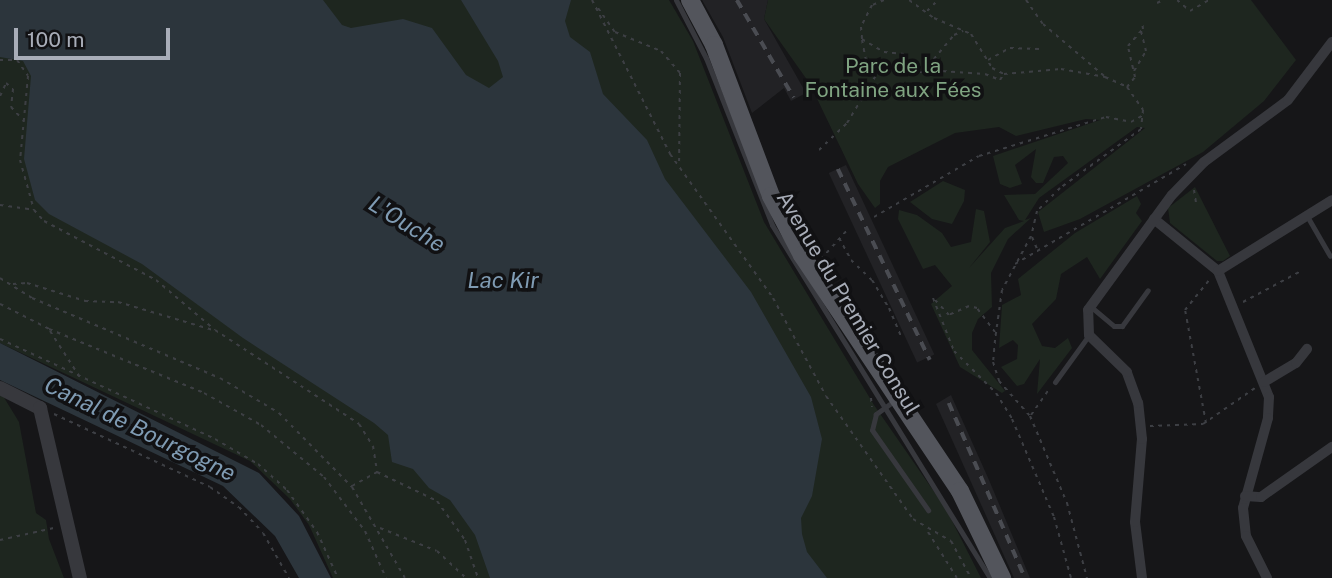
<!DOCTYPE html>
<meta charset="utf-8">
<style>
body{margin:0}
#map{position:relative;width:1332px;height:578px;overflow:hidden;background:#161618;font-family:"Public Sans",sans-serif}
div>[style]{position:absolute}
[style*='--x']{left:calc(var(--x)*1px);top:calc(var(--y)*1px);width:calc(var(--w)*1px);rotate:calc(var(--a)*1deg)}
.built>*{inset:0;background:#222225;transform-origin:0 0}
.green>*{inset:0;background:#1e261f}
.water>*{inset:0;background:#2c353c}
.path>*{height:2px;margin-top:-1px;transform-origin:0;background:repeating-linear-gradient(90deg,#3d3f44 0 3.5px,transparent 0 8.5px)}
.service>*{height:5px;margin:-2.5px;padding:0 2.5px;transform-origin:2.5px;border-radius:2.5px;background:#37383d}
.minor>*{height:10px;margin:-5px;padding:0 5px;transform-origin:5px;border-radius:5px;background:#37383d}
.tertiary>*{height:14px;margin:-7px;padding:0 7px;transform-origin:7px;border-radius:7px;background:#37383d}
.primary>*{height:18px;margin:-9px;padding:0 9px;transform-origin:9px;border-radius:9px;background:#53555c}
.rail>*{height:3.5px;margin-top:-1.75px;transform-origin:0;background:repeating-linear-gradient(90deg,#4a4c52 0 9px,transparent 0 16px)}
span{translate:-50% -50%;white-space:nowrap;text-align:center;line-height:1.15;-webkit-text-stroke:7px #111113;paint-order:stroke}
.park-label{font-size:21px;color:#7fa381}
.street-label{font-size:21px;color:#a8adb8}
.water-label{font-size:23px;color:#7f9bb3;font-style:italic}
.scale{position:absolute;left:14px;top:28px;width:156px;height:32px;box-sizing:border-box;border:4px solid #a8adb8;border-top:0;padding-left:9px;font-size:21px;line-height:24px;white-space:nowrap;color:#a8adb8;-webkit-text-stroke:5px #111113;paint-order:stroke}
</style>
<div id="map">
<div class="built">
<i style="clip-path:polygon(702px 0,768px 0,764px 19px,806px 93px,791px 101px,784px 88px,752px 113px,723px 37px)"></i>
<i style="left:846px;top:165px;width:209px;height:19px;rotate:65deg"></i>
<i style="clip-path:polygon(951px 395px,989px 480px,1030px 578px,1014px 578px,936px 404px)"></i>
</div>
<div class="green">
<i style="clip-path:polygon(0 0,669px 0,693px 41px,764px 222px,874px 405px,946px 509px,981px 578px,333px 578px,309px 525px,290px 499px,250px 461px,0 343px)"></i>
<i style="clip-path:polygon(768px 0,1251px 0,1296px 60px,1264px 101px,1203px 152px,1080px 219px,1044px 232px,1038px 212px,1145px 128px,1137px 127px,1039px 198px,1025px 220px,1031px 218px,1008px 239px,991px 273px,992px 307px,978px 319px,972px 333px,972px 350px,1005px 391px,1002px 393px,960px 367px,931px 304px,952px 286px,935px 265px,923px 269px,898px 219px,899px 210px,917px 215px,942px 233px,951px 247px,971px 242px,976px 209px,984px 211px,990px 242px,969px 268px,1005px 228px,1024px 221px,1019px 220px,1004px 195px,1035px 194px,1068px 163px,1063px 156px,1054px 157px,1043px 183px,1036px 183px,1031px 177px,1036px 149px,1015px 165px,1022px 184px,1010px 188px,1000px 184px,993px 156px,1100px 120px,1086px 119px,1016px 136px,999px 127px,955px 133px,888px 167px,880px 181px,880px 204px,875px 208px,858px 184px,810px 84px,764px 19px)"></i>
<i style="clip-path:polygon(943px 181px,965px 190px,964px 201px,952px 224px,932px 219px,910px 202px)"></i>
<i style="clip-path:polygon(1195px 187px,1230px 256px,1223px 261px,1217px 261px,1170px 223px,1168px 208px)"></i>
<i style="clip-path:polygon(1137px 196px,1141px 204px,1136px 213px,1142px 221px,1100px 279px,1087px 257px,1061px 274px,1056px 299px,1032px 324px,1042px 346px,1055px 348px,1068px 338px,1072px 348px,1037px 394px,1040px 359px,1024px 384px,1017px 386px,1001px 367px,1017px 359px,1018px 345px,1013px 340px,999px 348px,1002px 305px,1021px 295px,1018px 279px,1075px 233px)"></i>
<i style="clip-path:polygon(0 391px,19px 422px,36px 513px,46px 520px,49px 539px,64px 578px,0 578px)"></i>
</div>
<div class="water">
<i style="clip-path:polygon(0 0,323px 0,342px 25px,351px 28px,403px 19px,432px 28px,466px 75px,489px 88px,503px 77px,498px 61px,461px 0,571px 0,565px 21px,570px 37px,590px 52px,603px 94px,647px 140px,665px 179px,751px 292px,811px 397px,822px 439px,812px 496px,801px 518px,802px 534px,807px 552px,827px 578px,490px 578px,475px 535px,450px 500px,429px 488px,413px 469px,392px 462px,388px 435px,374px 423px,243px 338px,142px 264px,49px 214px,35px 200px,24px 159px,31px 76px,23px 61px,0 57px)"></i>
<i style="clip-path:polygon(0 343px,259px 473px,299px 516px,331px 578px,299px 578px,275px 536px,223px 486px,0 380px)"></i>
</div>
<div class="path">
<i style="--x:592;--y:0;--w:173;--a:63.1"></i>
<i style="--x:670;--y:154;--w:177;--a:54.4"></i>
<i style="--x:773;--y:298;--w:111;--a:61.6"></i>
<i style="--x:826;--y:396;--w:151;--a:54.7"></i>
<i style="--x:913;--y:519;--w:44;--a:30.1"></i>
<i style="--x:951;--y:541;--w:42;--a:61.6"></i>
<i style="--x:884;--y:0;--w:13;--a:157"></i>
<i style="--x:872;--y:5;--w:25;--a:117"></i>
<i style="--x:861;--y:27;--w:12;--a:85"></i>
<i style="--x:862;--y:39;--w:26;--a:31"></i>
<i style="--x:884;--y:52;--w:20;--a:6"></i>
<i style="--x:909;--y:0;--w:31;--a:36"></i>
<i style="--x:934;--y:18;--w:40;--a:23.4"></i>
<i style="--x:971;--y:34;--w:40;--a:58"></i>
<i style="--x:992;--y:68;--w:13;--a:27"></i>
<i style="--x:1004;--y:74;--w:57;--a:-5"></i>
<i style="--x:1061;--y:69;--w:45;--a:10.3"></i>
<i style="--x:1105;--y:77;--w:24;--a:24"></i>
<i style="--x:1127;--y:87;--w:28;--a:55"></i>
<i style="--x:1143;--y:110;--w:19;--a:96"></i>
<i style="--x:1141;--y:129;--w:100;--a:143.9"></i>
<i style="--x:1060;--y:188;--w:33;--a:135"></i>
<i style="--x:1037;--y:211;--w:26;--a:103"></i>
<i style="--x:1031;--y:236;--w:61;--a:118.2"></i>
<i style="--x:1002;--y:290;--w:50;--a:98"></i>
<i style="--x:995;--y:340;--w:22;--a:95"></i>
<i style="--x:993;--y:362;--w:20;--a:72"></i>
<i style="--x:999;--y:381;--w:47;--a:48.5"></i>
<i style="--x:1030;--y:416;--w:95;--a:67"></i>
<i style="--x:1067;--y:503;--w:78;--a:75.1"></i>
<i style="--x:1026;--y:0;--w:29;--a:55"></i>
<i style="--x:1043;--y:24;--w:80;--a:40.4"></i>
<i style="--x:1177;--y:0;--w:17;--a:40"></i>
<i style="--x:1190;--y:11;--w:22;--a:-30"></i>
<i style="--x:1157;--y:3;--w:7;--a:-27"></i>
<i style="--x:598;--y:8;--w:29;--a:55"></i>
<i style="--x:615;--y:32;--w:50;--a:22.4"></i>
<i style="--x:661;--y:51;--w:29;--a:49"></i>
<i style="--x:680;--y:73;--w:91;--a:90.6"></i>
<i style="--x:927;--y:11;--w:16;--a:-45"></i>
<i style="--x:862;--y:40;--w:20;--a:79"></i>
<i style="--x:866;--y:60;--w:15;--a:48"></i>
<i style="--x:0;--y:60;--w:17;--a:0"></i>
<i style="--x:17;--y:60;--w:19;--a:55"></i>
<i style="--x:28;--y:76;--w:84;--a:95.4"></i>
<i style="--x:20;--y:160;--w:52;--a:74.4"></i>
<i style="--x:988;--y:60;--w:25;--a:-29"></i>
<i style="--x:1010;--y:48;--w:29;--a:2"></i>
<i style="--x:926;--y:70;--w:59;--a:3.9"></i>
<i style="--x:985;--y:74;--w:16;--a:22"></i>
<i style="--x:1000;--y:80;--w:6;--a:-59"></i>
<i style="--x:1134;--y:71;--w:23;--a:-59"></i>
<i style="--x:1146;--y:51;--w:21;--a:-104"></i>
<i style="--x:1127;--y:87;--w:13;--a:-51"></i>
<i style="--x:1135;--y:77;--w:32;--a:-103"></i>
<i style="--x:1128;--y:46;--w:23;--a:-49"></i>
<i style="--x:1143;--y:29;--w:7;--a:-98"></i>
<i style="--x:0;--y:96;--w:14;--a:-65"></i>
<i style="--x:6;--y:83;--w:9;--a:41"></i>
<i style="--x:13;--y:89;--w:18;--a:96"></i>
<i style="--x:11;--y:107;--w:19;--a:47"></i>
<i style="--x:819;--y:150;--w:39;--a:-44"></i>
<i style="--x:847;--y:123;--w:60;--a:-58.7"></i>
<i style="--x:878;--y:72;--w:45;--a:0"></i>
<i style="--x:923;--y:72;--w:48;--a:-50"></i>
<i style="--x:954;--y:35;--w:10;--a:-24"></i>
<i style="--x:1194;--y:190;--w:13;--a:81"></i>
<i style="--x:0;--y:205;--w:34;--a:8"></i>
<i style="--x:34;--y:210;--w:15;--a:48"></i>
<i style="--x:44;--y:221;--w:127;--a:27.8"></i>
<i style="--x:156;--y:280;--w:77;--a:40.3"></i>
<i style="--x:215;--y:330;--w:172;--a:33.1"></i>
<i style="--x:359;--y:424;--w:26;--a:58"></i>
<i style="--x:373;--y:446;--w:26;--a:81"></i>
<i style="--x:874;--y:217;--w:121;--a:-30.2"></i>
<i style="--x:979;--y:156;--w:133;--a:-17.1"></i>
<i style="--x:1106;--y:117;--w:25;--a:11"></i>
<i style="--x:1131;--y:122;--w:13;--a:-29"></i>
<i style="--x:1032;--y:237;--w:15;--a:67"></i>
<i style="--x:839;--y:238;--w:25;--a:61"></i>
<i style="--x:851;--y:260;--w:29;--a:44"></i>
<i style="--x:872;--y:280;--w:33;--a:59"></i>
<i style="--x:889;--y:308;--w:33;--a:67"></i>
<i style="--x:821;--y:259;--w:42;--a:-47.9"></i>
<i style="--x:1015;--y:264;--w:198;--a:-30.3"></i>
<i style="--x:0;--y:278;--w:38;--a:32"></i>
<i style="--x:32;--y:298;--w:204;--a:23.1"></i>
<i style="--x:220;--y:378;--w:69;--a:30.7"></i>
<i style="--x:279;--y:413;--w:104;--a:45.4"></i>
<i style="--x:352;--y:487;--w:105;--a:59.8"></i>
<i style="--x:13;--y:284;--w:14;--a:-4"></i>
<i style="--x:27;--y:283;--w:61;--a:17.2"></i>
<i style="--x:85;--y:301;--w:33;--a:2"></i>
<i style="--x:118;--y:302;--w:99;--a:16.4"></i>
<i style="--x:1243;--y:302;--w:66;--a:-28.1"></i>
<i style="--x:0;--y:304;--w:55;--a:27"></i>
<i style="--x:49;--y:329;--w:168;--a:22.4"></i>
<i style="--x:204;--y:393;--w:65;--a:29.3"></i>
<i style="--x:261;--y:425;--w:82;--a:39.5"></i>
<i style="--x:324;--y:477;--w:68;--a:52.8"></i>
<i style="--x:365;--y:531;--w:51;--a:65.9"></i>
<i style="--x:50;--y:331;--w:57;--a:57.1"></i>
<i style="--x:995;--y:332;--w:30;--a:-127"></i>
<i style="--x:977;--y:308;--w:8;--a:-166"></i>
<i style="--x:969;--y:306;--w:22;--a:156"></i>
<i style="--x:949;--y:315;--w:23;--a:-133"></i>
<i style="--x:933;--y:298;--w:57;--a:68.4"></i>
<i style="--x:954;--y:351;--w:59;--a:45"></i>
<i style="--x:996;--y:393;--w:31;--a:58"></i>
<i style="--x:1012;--y:419;--w:107;--a:66.8"></i>
<i style="--x:1054;--y:517;--w:63;--a:74.4"></i>
<i style="--x:0;--y:339;--w:237;--a:24.9"></i>
<i style="--x:215;--y:439;--w:50;--a:30.2"></i>
<i style="--x:258;--y:464;--w:39;--a:42"></i>
<i style="--x:287;--y:490;--w:52;--a:54.5"></i>
<i style="--x:317;--y:532;--w:51;--a:65.5"></i>
<i style="--x:871;--y:398;--w:9;--a:84"></i>
<i style="--x:54;--y:414;--w:172;--a:25.1"></i>
<i style="--x:210;--y:487;--w:35;--a:35"></i>
<i style="--x:239;--y:507;--w:35;--a:47"></i>
<i style="--x:263;--y:533;--w:52;--a:60"></i>
<i style="--x:1031;--y:415;--w:33;--a:-55"></i>
<i style="--x:1206;--y:423;--w:115;--a:-100.5"></i>
<i style="--x:1185;--y:310;--w:38;--a:-51"></i>
<i style="--x:1150;--y:426;--w:53;--a:-2.2"></i>
<i style="--x:1203;--y:424;--w:63;--a:-34.7"></i>
<i style="--x:352;--y:486;--w:29;--a:-29"></i>
<i style="--x:377;--y:472;--w:67;--a:25.8"></i>
<i style="--x:437;--y:501;--w:48;--a:54.3"></i>
<i style="--x:465;--y:540;--w:40;--a:71.1"></i>
<i style="--x:380;--y:528;--w:61;--a:22"></i>
<i style="--x:437;--y:551;--w:40;--a:43"></i>
<i style="--x:928;--y:532;--w:54;--a:57.8"></i>
<i style="--x:0;--y:540;--w:55;--a:-12.5"></i>
</div>
<div class="service">
<i style="--x:676;--y:0;--w:65;--a:62.7"></i>
<i style="--x:706;--y:58;--w:180;--a:68.4"></i>
<i style="--x:772;--y:225;--w:415;--a:58.3"></i>
<i style="--x:1307;--y:216;--w:46;--a:60.1"></i>
<i style="--x:1090;--y:306;--w:31;--a:40"></i>
<i style="--x:1114;--y:326;--w:8;--a:0"></i>
<i style="--x:1122;--y:326;--w:44;--a:-54.2"></i>
<i style="--x:1055;--y:382;--w:58;--a:-54.1"></i>
<i style="--x:891;--y:403;--w:19;--a:144"></i>
<i style="--x:876;--y:414;--w:16;--a:104"></i>
<i style="--x:872;--y:430;--w:98;--a:55"></i>
</div>
<div class="minor">
<i style="--x:1154;--y:219;--w:82;--a:39.1"></i>
<i style="--x:1218;--y:271;--w:136;--a:68"></i>
<i style="--x:1269;--y:397;--w:21;--a:93"></i>
<i style="--x:1268;--y:418;--w:93;--a:105.5"></i>
<i style="--x:1243;--y:508;--w:28;--a:84"></i>
<i style="--x:1246;--y:536;--w:47;--a:63.4"></i>
<i style="--x:1218;--y:271;--w:134;--a:-31.9"></i>
<i style="--x:1264;--y:382;--w:37;--a:-31"></i>
<i style="--x:1296;--y:363;--w:18;--a:-52"></i>
<i style="--x:1245;--y:496;--w:16;--a:4"></i>
<i style="--x:1261;--y:497;--w:87;--a:-35.2"></i>
<i style="--x:1142;--y:578;--w:56;--a:-97.1"></i>
<i style="--x:1135;--y:522;--w:83;--a:-85.2"></i>
<i style="--x:1142;--y:439;--w:36;--a:-96"></i>
<i style="--x:1138;--y:403;--w:33;--a:-110"></i>
<i style="--x:1127;--y:372;--w:53;--a:-135.8"></i>
<i style="--x:1089;--y:335;--w:25;--a:-92"></i>
<i style="--x:1088;--y:310;--w:142;--a:-53.9"></i>
<i style="--x:1172;--y:195;--w:46;--a:-45.9"></i>
<i style="--x:1204;--y:162;--w:104;--a:-36.4"></i>
<i style="--x:1288;--y:100;--w:73;--a:-52.8"></i>
</div>
<div class="tertiary">
<i style="--x:0;--y:388;--w:45;--a:26.6"></i>
<i style="--x:40;--y:408;--w:175;--a:76.8"></i>
</div>
<div class="primary">
<i style="--x:690;--y:0;--w:51;--a:61.9"></i>
<i style="--x:714;--y:45;--w:161;--a:69.3"></i>
<i style="--x:771;--y:196;--w:67;--a:62.3"></i>
<i style="--x:802;--y:255;--w:284;--a:56.2"></i>
<i style="--x:960;--y:491;--w:97;--a:64.2"></i>
</div>
<div class="rail">
<i style="--x:737;--y:0;--w:113;--a:59.8"></i>
<i style="--x:838;--y:169;--w:212;--a:64.3"></i>
<i style="--x:949;--y:403;--w:191;--a:66.5"></i>
</div>
<div class="park-label">
<span style="left:893px;top:78px">Parc de la<br>Fontaine aux Fées</span>
</div>
<div class="street-label">
<span style="left:848px;top:303px;rotate:59deg">Avenue du Premier Consul</span>
</div>
<div class="water-label">
<span style="left:407px;top:224px;rotate:32deg">L'Ouche</span>
<span style="left:503px;top:280px">Lac Kir</span>
<span style="left:140px;top:429px;rotate:26deg">Canal de Bourgogne</span>
</div>
<div class="scale">100 m</div>
</div>
